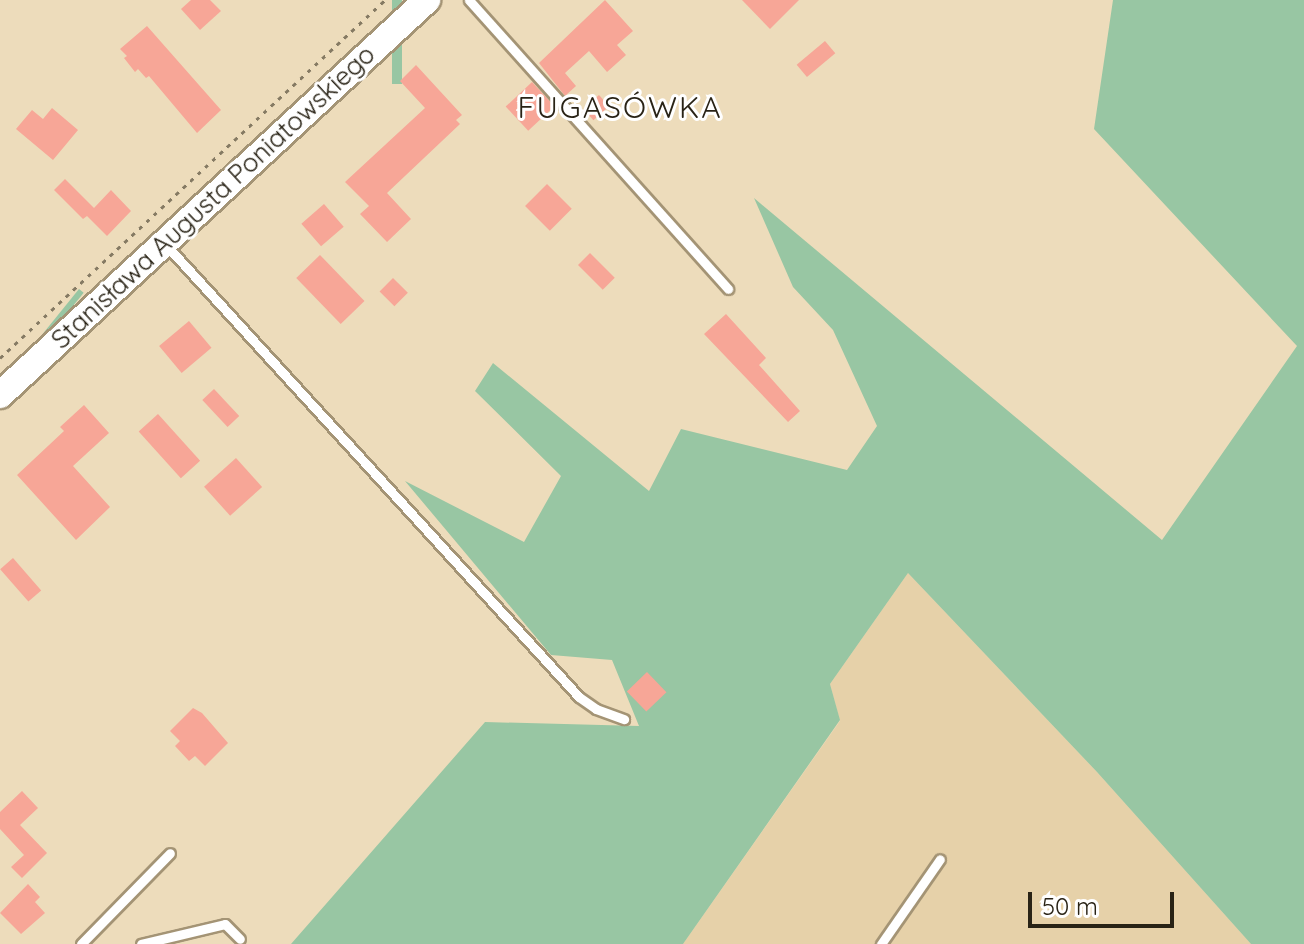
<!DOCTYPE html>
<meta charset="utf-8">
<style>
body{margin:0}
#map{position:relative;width:1304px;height:944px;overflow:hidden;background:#eddcbb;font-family:Quicksand,sans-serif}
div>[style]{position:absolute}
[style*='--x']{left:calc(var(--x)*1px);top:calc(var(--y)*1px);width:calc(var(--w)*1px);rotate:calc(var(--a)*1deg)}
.built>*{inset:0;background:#e6d1a9}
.green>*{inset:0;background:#98c6a3;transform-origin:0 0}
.building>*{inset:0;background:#f7a697;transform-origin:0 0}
.path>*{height:3px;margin-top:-1.5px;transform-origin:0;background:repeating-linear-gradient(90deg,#857a63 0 4px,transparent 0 10px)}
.roads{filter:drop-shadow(2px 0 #a49475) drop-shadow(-2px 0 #a49475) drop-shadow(0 2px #a49475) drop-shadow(0 -2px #a49475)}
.service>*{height:9px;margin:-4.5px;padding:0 4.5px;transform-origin:4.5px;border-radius:4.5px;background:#fff}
.secondary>*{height:26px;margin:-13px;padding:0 13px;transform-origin:13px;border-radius:13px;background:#fff}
span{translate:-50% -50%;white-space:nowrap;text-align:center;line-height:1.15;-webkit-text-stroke:6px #fff;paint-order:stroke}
.street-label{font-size:26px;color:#292316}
.quarter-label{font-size:30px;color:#292316;letter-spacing:2px}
.scale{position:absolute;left:1028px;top:892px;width:146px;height:36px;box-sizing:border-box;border:4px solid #292316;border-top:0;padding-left:10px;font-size:24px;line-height:28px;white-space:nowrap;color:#292316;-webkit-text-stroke:6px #fff;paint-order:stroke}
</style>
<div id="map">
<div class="built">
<i style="clip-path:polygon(908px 573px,1097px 772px,1251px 944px,683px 944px,840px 721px,830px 684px)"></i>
</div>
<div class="green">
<i style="left:392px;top:0;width:10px;height:84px"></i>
<i style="clip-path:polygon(1113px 0,1304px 0,1304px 944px,1251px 944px,1097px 772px,908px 573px,830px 684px,840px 720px,683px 944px,291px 944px,485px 722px,639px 726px,612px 660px,551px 655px,405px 481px,524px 542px,561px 476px,475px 391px,493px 363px,649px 491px,681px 429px,847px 470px,877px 426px,833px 330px,793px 287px,754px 198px,1162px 540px,1297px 346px,1094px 129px)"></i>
<i style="left:79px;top:289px;width:6px;height:62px;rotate:39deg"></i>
</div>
<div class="building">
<i style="clip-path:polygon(191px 0,210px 0,221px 11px,200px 30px,181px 9px)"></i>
<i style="clip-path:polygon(605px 0,633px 31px,617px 45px,626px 55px,607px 72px,589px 51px,565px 73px,576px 86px,565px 96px,539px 63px)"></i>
<i style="clip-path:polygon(742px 0,799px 0,770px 29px)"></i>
<i style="clip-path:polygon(147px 26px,221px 110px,197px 133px,149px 76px,146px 78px,138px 69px,135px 72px,124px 58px,127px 56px,120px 49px)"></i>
<i style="left:825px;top:41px;width:16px;height:37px;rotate:50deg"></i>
<i style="clip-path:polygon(416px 65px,462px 115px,456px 120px,460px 124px,387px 193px,411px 219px,387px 242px,360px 214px,369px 206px,345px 182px,425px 108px,400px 81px)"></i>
<i style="left:532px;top:82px;width:33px;height:36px;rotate:47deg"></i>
<i style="left:599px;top:95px;width:15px;height:21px;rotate:48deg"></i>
<i style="clip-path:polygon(52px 108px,78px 130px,53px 160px,16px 129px,32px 110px,43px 119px)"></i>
<i style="clip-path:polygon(65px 179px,94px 208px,111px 190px,131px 211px,107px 236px,87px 216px,83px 219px,54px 190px)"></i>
<i style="left:547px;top:184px;width:35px;height:31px;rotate:45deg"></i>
<i style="left:324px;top:204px;width:30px;height:30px;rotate:49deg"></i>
<i style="left:590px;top:253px;width:35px;height:17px;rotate:45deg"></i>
<i style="left:320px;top:255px;width:64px;height:33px;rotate:46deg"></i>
<i style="left:393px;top:278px;width:21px;height:19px;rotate:45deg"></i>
<i style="clip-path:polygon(726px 314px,766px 358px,759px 365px,800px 411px,788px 422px,704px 334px)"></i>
<i style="left:189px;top:321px;width:35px;height:39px;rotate:50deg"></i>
<i style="left:214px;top:389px;width:37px;height:16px;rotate:47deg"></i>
<i style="clip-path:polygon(84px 405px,109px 433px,73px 466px,110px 507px,76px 540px,17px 475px,64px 431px,60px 427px)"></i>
<i style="left:158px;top:414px;width:63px;height:26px;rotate:48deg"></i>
<i style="left:236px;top:458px;width:39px;height:43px;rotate:48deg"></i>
<i style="left:13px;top:558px;width:43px;height:17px;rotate:49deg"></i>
<i style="left:647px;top:672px;width:28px;height:28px;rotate:46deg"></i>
<i style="clip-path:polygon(193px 708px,202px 713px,228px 743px,205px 766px,195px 756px,189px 761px,175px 746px,180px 741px,170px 731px)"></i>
<i style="clip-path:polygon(22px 791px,38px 808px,20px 825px,47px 853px,22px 878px,11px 867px,24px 855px,0 829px,0 812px)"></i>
<i style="clip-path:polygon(28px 884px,40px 897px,35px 902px,45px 913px,21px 934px,0 913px)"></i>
</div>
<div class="path">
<i style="--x:0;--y:358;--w:526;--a:-42.92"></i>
</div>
<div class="roads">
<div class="service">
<i style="--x:469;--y:0;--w:388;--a:48.1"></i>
<i style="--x:166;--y:245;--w:612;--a:47.58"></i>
<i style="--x:579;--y:697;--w:21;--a:35"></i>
<i style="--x:596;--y:709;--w:30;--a:20"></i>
<i style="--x:81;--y:944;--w:127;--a:-45.6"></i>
<i style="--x:141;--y:944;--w:86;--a:-13.4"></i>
<i style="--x:225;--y:924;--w:21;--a:45"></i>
<i style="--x:881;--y:944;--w:103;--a:-55.2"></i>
</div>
<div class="secondary">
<i style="--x:0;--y:395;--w:582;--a:-42.77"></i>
</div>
</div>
<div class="street-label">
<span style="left:213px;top:197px;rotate:-43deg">Stanisława Augusta Poniatowskiego</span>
</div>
<div class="quarter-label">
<span style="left:620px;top:107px">FUGASÓWKA</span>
</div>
<div class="scale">50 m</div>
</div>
